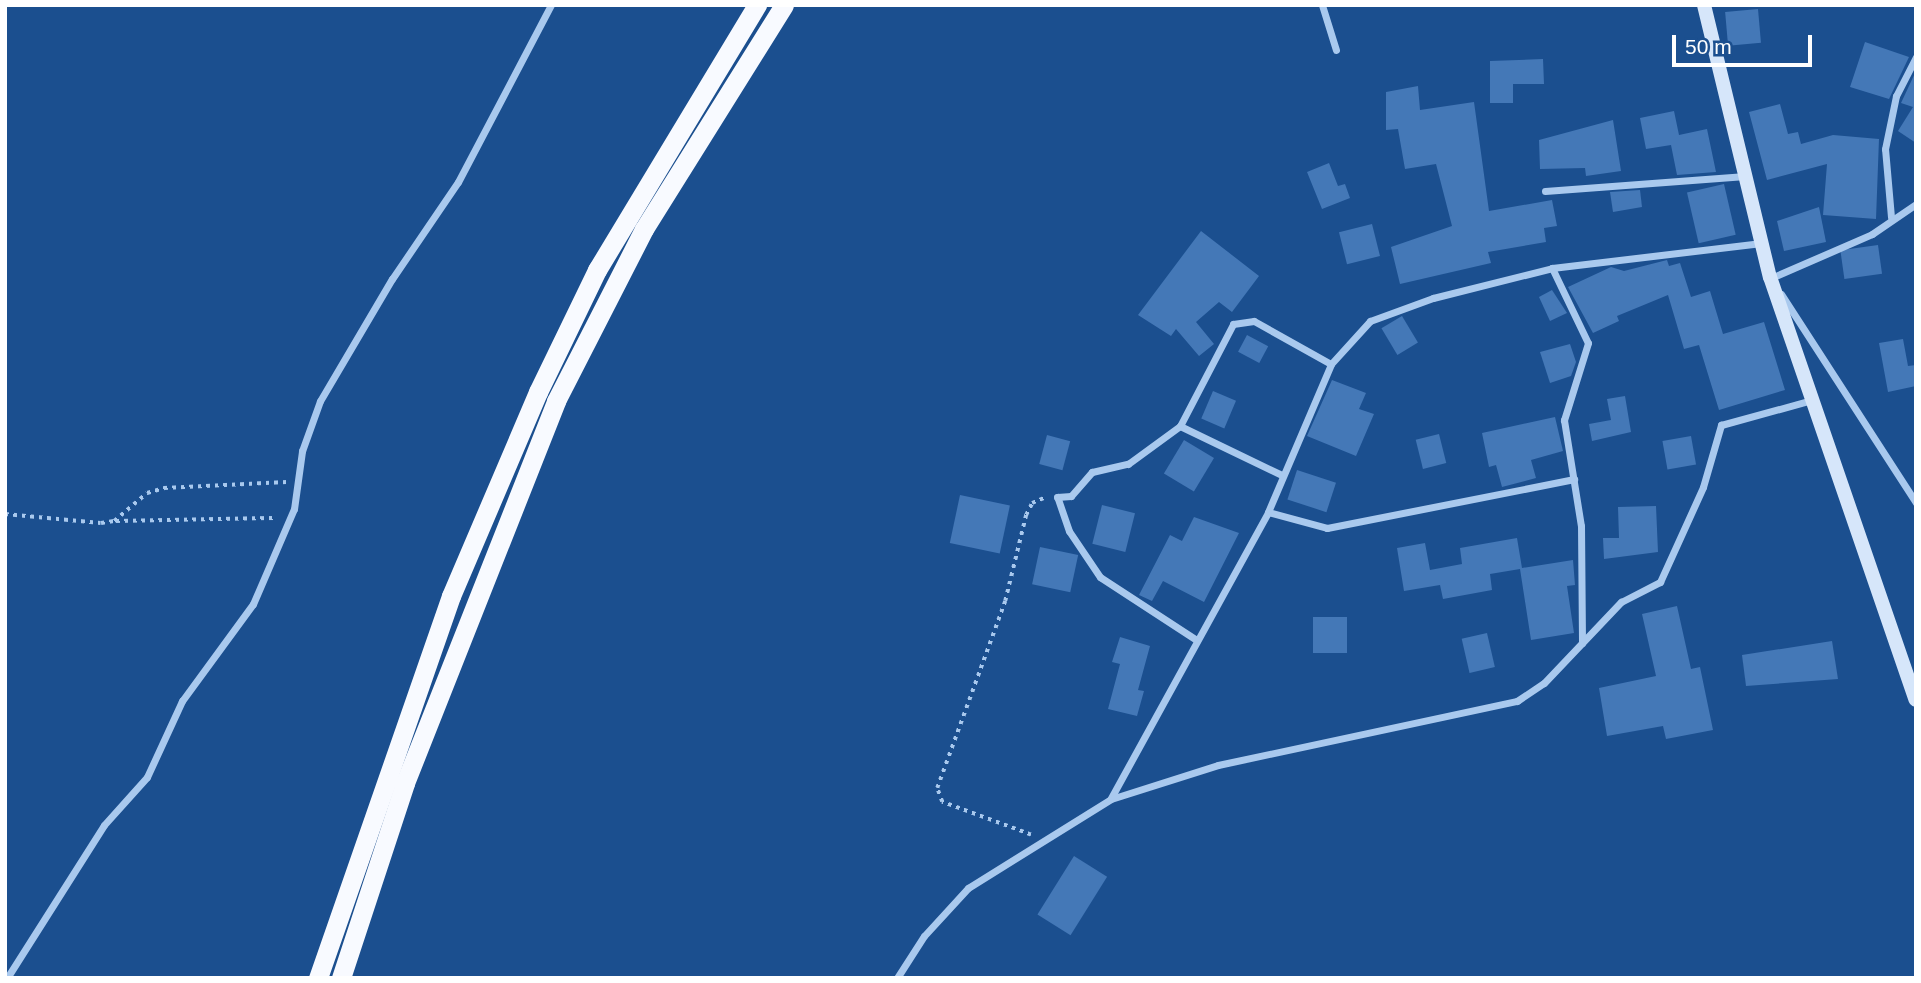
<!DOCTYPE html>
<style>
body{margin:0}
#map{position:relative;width:1921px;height:983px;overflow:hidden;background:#1b4f8f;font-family:Helvetica,sans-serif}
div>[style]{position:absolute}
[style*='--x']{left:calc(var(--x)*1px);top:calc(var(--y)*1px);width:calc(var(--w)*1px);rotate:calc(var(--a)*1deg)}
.building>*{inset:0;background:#4478b7;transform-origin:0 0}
.path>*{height:3.5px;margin-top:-1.75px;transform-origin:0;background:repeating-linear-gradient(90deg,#a9c9ee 0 3.5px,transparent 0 8.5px)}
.minor>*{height:7px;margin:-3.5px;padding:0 3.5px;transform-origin:3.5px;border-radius:3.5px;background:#a9c9ee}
.secondary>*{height:14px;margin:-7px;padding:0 7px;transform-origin:7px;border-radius:7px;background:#d6e6fa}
.trunk>*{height:19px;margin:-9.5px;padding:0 9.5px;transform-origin:9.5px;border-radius:9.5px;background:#f8faff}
span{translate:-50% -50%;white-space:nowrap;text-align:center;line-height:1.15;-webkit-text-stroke:5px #1b4f8f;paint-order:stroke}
.frame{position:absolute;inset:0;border:7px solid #fff;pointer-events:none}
.scale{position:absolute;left:1672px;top:35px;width:140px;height:32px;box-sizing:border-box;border:4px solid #fff;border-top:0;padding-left:9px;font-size:21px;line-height:24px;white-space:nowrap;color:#fff;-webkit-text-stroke:5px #1b4f8f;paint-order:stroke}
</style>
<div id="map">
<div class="building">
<i style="left:1758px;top:9px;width:34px;height:33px;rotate:85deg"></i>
<i style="clip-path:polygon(1865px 42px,1909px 57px,1889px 99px,1850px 87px)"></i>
<i style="clip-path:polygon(1543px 59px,1544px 84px,1513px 84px,1513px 103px,1490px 103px,1490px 61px)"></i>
<i style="clip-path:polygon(1916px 71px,1916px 143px,1898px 131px,1913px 107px,1901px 103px)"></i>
<i style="clip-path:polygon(1418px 86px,1420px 110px,1474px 102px,1489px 211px,1552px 200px,1557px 226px,1544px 228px,1546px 242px,1488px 252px,1491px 263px,1400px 284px,1391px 247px,1452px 226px,1436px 164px,1405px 169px,1398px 129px,1386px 130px,1386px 92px)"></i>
<i style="clip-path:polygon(1780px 104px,1788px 134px,1798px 132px,1801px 144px,1833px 135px,1879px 139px,1876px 219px,1823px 215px,1827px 164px,1767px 180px,1749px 112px)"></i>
<i style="clip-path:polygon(1674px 111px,1679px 135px,1707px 129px,1716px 172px,1677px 175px,1671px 145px,1646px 149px,1640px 118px)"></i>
<i style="clip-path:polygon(1613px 120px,1621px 171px,1586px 176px,1585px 168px,1540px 169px,1539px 140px)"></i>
<i style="clip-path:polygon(1329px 163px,1338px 186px,1345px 184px,1350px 198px,1322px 209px,1307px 172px)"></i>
<i style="left:1724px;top:184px;width:52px;height:38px;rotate:77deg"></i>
<i style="clip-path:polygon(1640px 190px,1642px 207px,1613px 212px,1610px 192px)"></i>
<i style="clip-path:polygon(1819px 207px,1826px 242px,1784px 251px,1777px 221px)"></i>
<i style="left:1372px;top:224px;width:33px;height:34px;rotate:76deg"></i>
<i style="clip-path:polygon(1201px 231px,1259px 276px,1232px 312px,1219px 302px,1196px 322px,1214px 344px,1199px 356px,1176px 329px,1171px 336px,1138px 315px)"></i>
<i style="left:1878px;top:245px;width:29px;height:38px;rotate:82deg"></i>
<i style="clip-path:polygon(1667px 260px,1669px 266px,1680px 263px,1691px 297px,1710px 291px,1723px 334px,1764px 322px,1785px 390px,1719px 410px,1699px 345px,1684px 349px,1668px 295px,1617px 316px,1619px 321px,1593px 333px,1568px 287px,1611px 267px,1624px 271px)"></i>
<i style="clip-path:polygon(1552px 290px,1567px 313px,1550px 321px,1539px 297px)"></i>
<i style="left:1402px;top:316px;width:31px;height:24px;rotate:59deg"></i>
<i style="left:1247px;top:335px;width:24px;height:19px;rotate:28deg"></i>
<i style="clip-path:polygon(1903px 339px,1908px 366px,1916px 365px,1916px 386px,1888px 392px,1879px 343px)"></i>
<i style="clip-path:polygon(1570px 344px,1576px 362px,1571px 376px,1550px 383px,1540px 352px)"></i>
<i style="clip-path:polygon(1332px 380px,1366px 393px,1359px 409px,1374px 414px,1356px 456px,1307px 436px)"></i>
<i style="left:1213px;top:391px;width:25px;height:30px;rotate:23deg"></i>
<i style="clip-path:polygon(1625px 396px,1631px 432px,1592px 441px,1589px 424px,1611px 420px,1607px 399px)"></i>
<i style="clip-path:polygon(1555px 417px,1563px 451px,1531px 460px,1536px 478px,1502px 487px,1496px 465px,1489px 467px,1482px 433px)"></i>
<i style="left:1439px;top:434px;width:30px;height:24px;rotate:76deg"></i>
<i style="left:1047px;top:435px;width:24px;height:30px;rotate:15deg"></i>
<i style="left:1691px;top:436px;width:29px;height:29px;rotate:80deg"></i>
<i style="left:1184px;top:440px;width:35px;height:39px;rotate:31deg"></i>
<i style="left:1297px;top:470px;width:41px;height:31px;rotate:18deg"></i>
<i style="left:960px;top:495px;width:51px;height:49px;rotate:12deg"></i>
<i style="left:1102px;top:505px;width:34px;height:40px;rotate:14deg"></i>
<i style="clip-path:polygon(1656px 506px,1658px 552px,1604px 559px,1603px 538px,1619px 538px,1618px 507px)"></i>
<i style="clip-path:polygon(1194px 517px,1239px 533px,1204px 602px,1163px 581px,1152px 601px,1139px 595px,1170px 535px,1182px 541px)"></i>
<i style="clip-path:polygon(1517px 538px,1522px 568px,1573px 560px,1575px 585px,1567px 586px,1574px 633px,1531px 640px,1520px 569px,1490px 574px,1492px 590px,1443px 599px,1440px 585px,1404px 591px,1397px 548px,1425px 543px,1430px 570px,1462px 564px,1460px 548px)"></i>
<i style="left:1040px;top:547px;width:39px;height:38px;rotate:12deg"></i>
<i style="clip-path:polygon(1677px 606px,1691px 669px,1700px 667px,1713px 730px,1666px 739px,1663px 726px,1607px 736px,1599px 688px,1656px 676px,1642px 614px)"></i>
<i style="left:1347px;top:617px;width:36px;height:34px;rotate:90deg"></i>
<i style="left:1487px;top:633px;width:35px;height:26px;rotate:77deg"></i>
<i style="clip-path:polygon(1120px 637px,1150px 646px,1138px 690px,1144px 691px,1137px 716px,1108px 709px,1120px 664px,1112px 662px)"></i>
<i style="clip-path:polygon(1832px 641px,1838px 679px,1746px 686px,1742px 655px)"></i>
<i style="left:1074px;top:856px;width:39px;height:69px;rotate:32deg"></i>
</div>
<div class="path">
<i style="--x:5;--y:514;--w:96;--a:5.4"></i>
<i style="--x:101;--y:523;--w:13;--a:-9"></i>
<i style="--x:114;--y:521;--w:43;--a:-40.3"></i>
<i style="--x:147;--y:493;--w:18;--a:-16"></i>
<i style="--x:164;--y:488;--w:123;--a:-2.8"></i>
<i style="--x:116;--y:521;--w:160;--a:-1.1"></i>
<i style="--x:1031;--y:835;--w:95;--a:-159.7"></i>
<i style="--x:942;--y:802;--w:15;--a:-110"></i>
<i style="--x:937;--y:788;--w:199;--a:-70"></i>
<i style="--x:1005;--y:601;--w:89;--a:-76.3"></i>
<i style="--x:1026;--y:515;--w:13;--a:-63"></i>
<i style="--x:1032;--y:503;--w:15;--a:-23"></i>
</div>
<div class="minor">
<i style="--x:1322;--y:5;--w:47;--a:72.7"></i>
<i style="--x:1545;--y:191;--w:201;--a:-4.3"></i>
<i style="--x:1891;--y:217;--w:68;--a:-95"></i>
<i style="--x:1885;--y:149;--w:54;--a:-78.3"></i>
<i style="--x:1896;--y:96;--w:44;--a:-62.9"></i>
<i style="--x:1552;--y:268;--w:83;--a:64.4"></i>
<i style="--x:1588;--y:343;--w:81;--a:107.3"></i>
<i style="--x:1564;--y:420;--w:107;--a:80.9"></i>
<i style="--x:1581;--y:526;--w:117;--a:89.5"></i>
<i style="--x:1771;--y:278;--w:110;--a:-23.5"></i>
<i style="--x:1872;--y:234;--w:53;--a:-34.3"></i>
<i style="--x:1781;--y:294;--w:249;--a:57.1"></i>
<i style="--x:1180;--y:426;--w:113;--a:25.7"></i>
<i style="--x:1268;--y:512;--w:61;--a:15.2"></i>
<i style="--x:1327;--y:528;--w:252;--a:-11.2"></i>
<i style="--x:1195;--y:639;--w:113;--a:-146.9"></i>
<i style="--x:1100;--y:577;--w:55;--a:-124"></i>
<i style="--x:1069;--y:531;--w:36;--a:-109"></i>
<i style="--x:1057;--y:497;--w:14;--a:-4"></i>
<i style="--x:1071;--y:496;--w:32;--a:-49"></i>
<i style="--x:1092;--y:472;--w:37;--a:-13"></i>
<i style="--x:1128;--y:464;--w:64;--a:-36.2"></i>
<i style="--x:1180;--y:426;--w:115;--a:-62.5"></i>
<i style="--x:1233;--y:324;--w:21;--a:-8"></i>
<i style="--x:1254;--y:321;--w:88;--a:29.2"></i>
<i style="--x:1111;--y:798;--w:326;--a:-61.2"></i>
<i style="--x:1268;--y:512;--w:161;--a:-66.9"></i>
<i style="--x:1331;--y:364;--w:58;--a:-47.8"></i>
<i style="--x:1370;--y:321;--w:67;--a:-20.1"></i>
<i style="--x:1433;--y:298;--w:123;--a:-14.1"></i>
<i style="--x:1552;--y:268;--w:211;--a:-6.8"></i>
<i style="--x:7;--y:978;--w:181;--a:-57.6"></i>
<i style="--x:104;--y:825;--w:64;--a:-48.1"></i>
<i style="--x:147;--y:777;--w:84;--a:-65.3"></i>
<i style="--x:182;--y:701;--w:120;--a:-53.8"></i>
<i style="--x:253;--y:604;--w:103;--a:-66.7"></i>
<i style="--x:294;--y:509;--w:59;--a:-82.1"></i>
<i style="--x:302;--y:451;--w:53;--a:-70.2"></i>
<i style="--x:320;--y:401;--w:142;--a:-59.5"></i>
<i style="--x:392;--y:279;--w:117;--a:-55.8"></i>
<i style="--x:458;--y:182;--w:200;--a:-62.3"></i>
<i style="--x:897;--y:978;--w:50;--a:-57.3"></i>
<i style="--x:924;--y:936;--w:65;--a:-47.5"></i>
<i style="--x:968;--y:888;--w:168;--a:-31.9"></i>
<i style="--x:1111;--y:799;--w:112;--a:-17.6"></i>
<i style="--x:1218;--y:765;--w:306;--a:-12.1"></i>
<i style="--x:1517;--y:701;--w:32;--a:-34"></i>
<i style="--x:1544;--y:683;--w:112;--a:-46.5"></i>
<i style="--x:1621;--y:602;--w:44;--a:-27.1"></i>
<i style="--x:1660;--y:582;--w:104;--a:-65.6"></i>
<i style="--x:1703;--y:487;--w:65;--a:-73.8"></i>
<i style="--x:1721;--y:425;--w:91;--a:-15.3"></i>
</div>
<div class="secondary">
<i style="--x:1704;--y:5;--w:280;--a:76.4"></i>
<i style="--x:1770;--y:277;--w:447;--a:71"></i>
</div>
<div class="trunk">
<i style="--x:318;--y:978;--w:404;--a:-70.8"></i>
<i style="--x:451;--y:596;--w:222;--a:-66.9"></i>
<i style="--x:538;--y:392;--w:136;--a:-64.2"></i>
<i style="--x:597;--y:270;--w:310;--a:-58.9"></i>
<i style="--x:341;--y:978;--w:205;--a:-71.8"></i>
<i style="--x:405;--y:783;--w:411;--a:-68.4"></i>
<i style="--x:556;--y:401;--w:193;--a:-62.9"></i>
<i style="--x:644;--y:229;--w:264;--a:-58"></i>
</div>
<div class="frame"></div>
<div class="scale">50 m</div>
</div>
